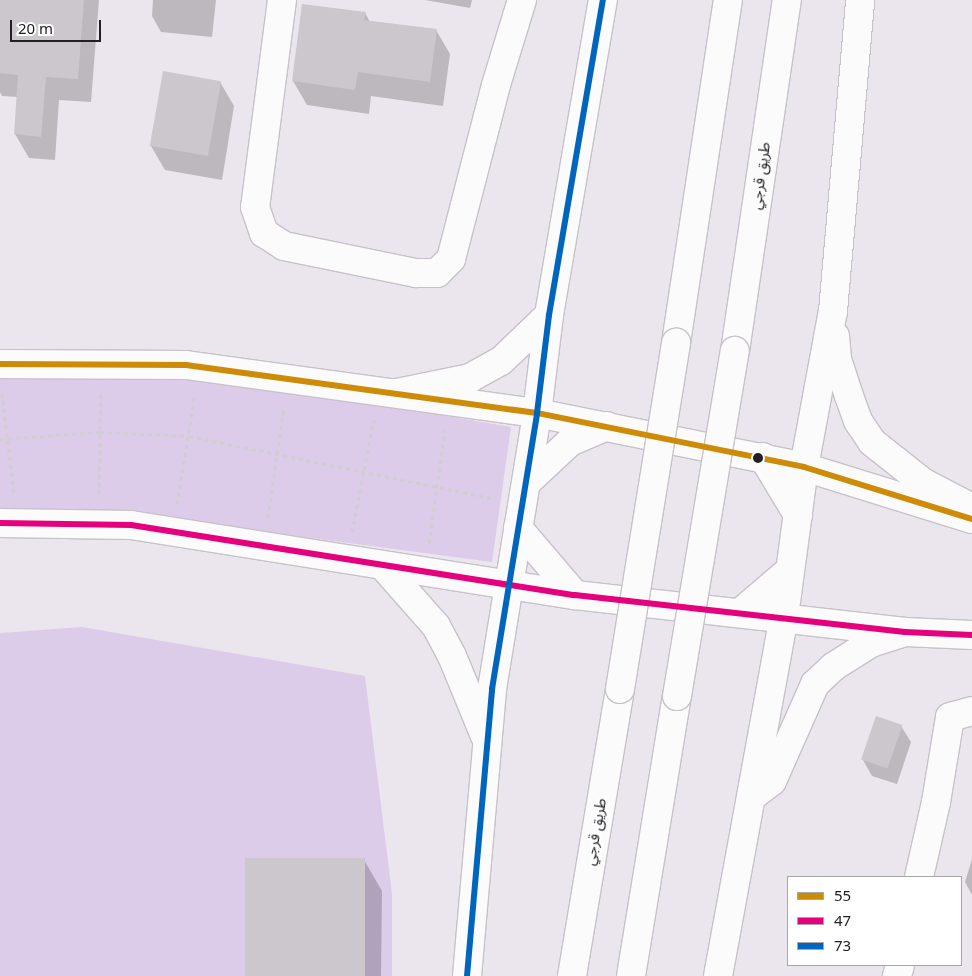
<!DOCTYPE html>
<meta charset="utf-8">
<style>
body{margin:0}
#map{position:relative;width:972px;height:976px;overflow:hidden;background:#ebe6ee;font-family:Georgia,"Noto Sans Arabic",serif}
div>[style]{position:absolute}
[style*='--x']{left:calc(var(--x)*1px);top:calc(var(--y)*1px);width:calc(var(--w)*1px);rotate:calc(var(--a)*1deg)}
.green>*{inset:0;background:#ddcbea}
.shadow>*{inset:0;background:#0003}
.building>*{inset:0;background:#cbc7cd;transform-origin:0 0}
.path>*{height:3px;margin-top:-1.5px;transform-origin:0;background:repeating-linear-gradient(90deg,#d0ced1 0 4px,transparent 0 8px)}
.roads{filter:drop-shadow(1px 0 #c6c2c8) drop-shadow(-1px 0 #c6c2c8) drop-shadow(0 1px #c6c2c8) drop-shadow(0 -1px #c6c2c8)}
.street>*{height:28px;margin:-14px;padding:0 14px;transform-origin:14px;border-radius:14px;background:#fcfbfc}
.secondary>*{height:28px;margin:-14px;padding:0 14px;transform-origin:14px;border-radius:14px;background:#fcfbfc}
.highway>*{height:28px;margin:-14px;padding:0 14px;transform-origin:14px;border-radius:14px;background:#fcfbfc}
.bridges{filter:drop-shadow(1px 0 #c6c2c8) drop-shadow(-1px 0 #c6c2c8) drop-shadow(0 1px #c6c2c8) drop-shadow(0 -1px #c6c2c8)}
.highway-bridge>*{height:28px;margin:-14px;padding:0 14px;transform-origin:14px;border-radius:14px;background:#fcfbfc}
.bus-1>*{height:6px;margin:-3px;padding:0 3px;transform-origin:3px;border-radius:3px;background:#cd8b07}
.bus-2>*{height:6px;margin:-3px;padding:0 3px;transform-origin:3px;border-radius:3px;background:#e5007d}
.bus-3>*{height:6px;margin:-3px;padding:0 3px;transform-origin:3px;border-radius:3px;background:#0065bd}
.dots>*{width:14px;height:14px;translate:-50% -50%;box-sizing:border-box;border:2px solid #fff;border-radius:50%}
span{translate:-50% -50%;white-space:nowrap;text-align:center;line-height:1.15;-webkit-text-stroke:4px #fff;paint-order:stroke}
.street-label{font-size:15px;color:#232025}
.legend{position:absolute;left:787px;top:876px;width:175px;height:90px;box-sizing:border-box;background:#fff;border:1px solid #a7a6a8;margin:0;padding:6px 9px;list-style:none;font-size:15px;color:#232025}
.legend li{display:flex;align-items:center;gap:10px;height:25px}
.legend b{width:25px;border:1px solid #a7a6a8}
.scale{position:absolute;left:10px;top:20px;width:91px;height:22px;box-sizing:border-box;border:2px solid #232025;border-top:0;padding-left:6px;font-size:15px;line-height:18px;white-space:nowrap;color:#232025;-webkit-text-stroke:4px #fff;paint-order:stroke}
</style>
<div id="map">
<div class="green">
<i style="clip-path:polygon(0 371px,144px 372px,376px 404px,511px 427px,492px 562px,99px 510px,0 511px)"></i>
<i style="clip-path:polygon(82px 627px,365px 676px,392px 894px,392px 976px,0 976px,0 633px)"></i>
</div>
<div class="shadow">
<i style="clip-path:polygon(0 0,99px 0,91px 102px,59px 100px,55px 160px,29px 158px,15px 134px,18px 97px,2px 96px,0 92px)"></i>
<i style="clip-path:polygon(153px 0,216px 0,212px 37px,161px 32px,152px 16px)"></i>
<i style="clip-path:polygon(425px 0,472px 0,470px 8px)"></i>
<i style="clip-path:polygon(303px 5px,365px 13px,370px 22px,436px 30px,450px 54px,443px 106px,371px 96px,369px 114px,307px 105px,293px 81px)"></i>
<i style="clip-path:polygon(220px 82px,234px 106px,222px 180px,165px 170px,151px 146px)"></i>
<i style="clip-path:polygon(901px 726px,911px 742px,897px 784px,872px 776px,863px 760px)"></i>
<i style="clip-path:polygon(972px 859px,972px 895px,965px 882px)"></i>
<i style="clip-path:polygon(364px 860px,382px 891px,381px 976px,245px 976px)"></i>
</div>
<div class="building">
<i style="clip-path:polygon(0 0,84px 0,78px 79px,46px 77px,41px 137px,14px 134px,18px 75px,0 73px)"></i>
<i style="clip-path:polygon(302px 4px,366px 12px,364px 20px,437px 29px,430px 82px,358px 72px,355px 90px,292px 81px)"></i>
<i style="left:163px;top:71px;width:59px;height:76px;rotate:10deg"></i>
<i style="left:876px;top:716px;width:28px;height:46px;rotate:19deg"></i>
<i style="left:245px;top:858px;width:120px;height:118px"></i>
</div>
<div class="path">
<i style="--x:2;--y:393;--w:102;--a:83.2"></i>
<i style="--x:0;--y:439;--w:100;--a:-4"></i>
<i style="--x:100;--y:432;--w:89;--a:2.6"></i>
<i style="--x:189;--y:436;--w:312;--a:11.6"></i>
<i style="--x:99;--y:494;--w:101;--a:-88.9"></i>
<i style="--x:177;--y:504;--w:111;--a:-80.7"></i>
<i style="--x:268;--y:517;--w:111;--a:-81.7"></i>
<i style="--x:352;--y:532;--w:114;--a:-78.9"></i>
<i style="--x:429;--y:543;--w:114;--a:-81.9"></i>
</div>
<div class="roads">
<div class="street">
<i style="--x:282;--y:0;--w:209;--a:97.4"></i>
<i style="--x:255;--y:207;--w:28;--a:71"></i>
<i style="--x:264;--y:233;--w:24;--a:33"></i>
<i style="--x:284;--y:246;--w:135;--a:11.6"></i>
<i style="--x:416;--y:273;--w:21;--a:0"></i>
<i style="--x:437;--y:273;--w:20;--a:-45"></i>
<i style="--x:451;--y:259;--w:180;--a:-75.5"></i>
<i style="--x:496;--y:85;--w:89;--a:-73"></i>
<i style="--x:919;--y:877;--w:77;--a:-77.2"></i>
<i style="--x:936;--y:802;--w:86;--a:-80.6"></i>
<i style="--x:950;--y:717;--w:23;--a:-15"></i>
<i style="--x:897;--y:976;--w:11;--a:-75"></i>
</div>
<div class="secondary">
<i style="--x:0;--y:364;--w:186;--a:0.3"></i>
<i style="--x:186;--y:365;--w:354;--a:7.8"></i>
<i style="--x:537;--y:413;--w:272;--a:11.4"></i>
<i style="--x:804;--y:467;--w:176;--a:17.2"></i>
<i style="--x:0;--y:523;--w:131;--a:0.9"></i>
<i style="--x:131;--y:525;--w:449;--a:9"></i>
<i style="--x:575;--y:595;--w:332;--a:6.4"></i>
<i style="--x:905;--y:632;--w:67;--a:2.6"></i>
</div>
<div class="highway">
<i style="--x:835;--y:336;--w:23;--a:85"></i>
<i style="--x:837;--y:359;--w:39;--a:72"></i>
<i style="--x:849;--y:396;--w:27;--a:70"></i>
<i style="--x:858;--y:421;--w:25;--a:56"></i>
<i style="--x:872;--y:442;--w:66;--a:38.3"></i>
<i style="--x:924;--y:483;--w:54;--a:27.5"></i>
<i style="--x:676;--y:343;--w:347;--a:-81.4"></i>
<i style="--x:735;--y:351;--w:355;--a:-81.6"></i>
<i style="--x:397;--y:393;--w:75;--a:-11.6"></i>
<i style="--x:470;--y:378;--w:35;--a:-29"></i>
<i style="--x:501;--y:361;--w:66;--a:-43.8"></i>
<i style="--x:763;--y:457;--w:68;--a:58.9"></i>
<i style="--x:526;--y:483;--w:60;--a:-43"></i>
<i style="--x:570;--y:442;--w:40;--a:-23.4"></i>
<i style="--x:518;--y:528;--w:88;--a:49.6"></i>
<i style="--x:384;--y:567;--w:79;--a:48.6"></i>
<i style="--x:436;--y:626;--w:34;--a:62"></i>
<i style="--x:452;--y:656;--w:87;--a:67.6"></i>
<i style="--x:740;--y:613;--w:65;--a:-40.6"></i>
<i style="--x:751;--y:797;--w:26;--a:-37"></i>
<i style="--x:772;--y:781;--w:106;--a:-66.1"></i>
<i style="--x:815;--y:684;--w:25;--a:-43"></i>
<i style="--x:833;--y:667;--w:45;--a:-32.3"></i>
<i style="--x:871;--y:643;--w:36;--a:-18"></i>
<i style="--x:467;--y:976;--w:288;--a:-85"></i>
<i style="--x:492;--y:689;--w:280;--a:-80.7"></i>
<i style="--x:537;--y:413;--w:99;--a:-83"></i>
<i style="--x:549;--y:315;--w:320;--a:-80.3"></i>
<i style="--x:572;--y:976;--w:291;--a:-80.5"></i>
<i style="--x:631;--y:976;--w:284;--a:-80.7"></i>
<i style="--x:718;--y:976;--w:365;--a:-79.6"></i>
<i style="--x:784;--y:617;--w:151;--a:-82.4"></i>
<i style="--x:804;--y:467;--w:159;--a:-79.5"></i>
<i style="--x:833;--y:311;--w:312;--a:-85"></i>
</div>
</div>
<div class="bridges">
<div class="highway-bridge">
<i style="--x:620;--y:689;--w:351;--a:-80.8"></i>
<i style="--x:677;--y:696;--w:350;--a:-80.5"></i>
</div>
</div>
<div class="bus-1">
<i style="--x:0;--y:364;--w:186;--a:0.3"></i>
<i style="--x:186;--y:365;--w:354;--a:7.8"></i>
<i style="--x:537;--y:413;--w:272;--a:11.4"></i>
<i style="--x:804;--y:467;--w:176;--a:17.2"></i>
</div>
<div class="bus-2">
<i style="--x:0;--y:523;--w:131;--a:0.9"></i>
<i style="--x:131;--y:525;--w:449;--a:9"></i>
<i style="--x:575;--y:595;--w:332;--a:6.4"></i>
<i style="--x:905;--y:632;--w:67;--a:2.6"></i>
</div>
<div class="bus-3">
<i style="--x:467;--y:976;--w:288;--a:-85"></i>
<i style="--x:492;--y:689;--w:280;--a:-80.7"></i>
<i style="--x:537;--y:413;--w:99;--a:-83"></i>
<i style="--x:549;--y:315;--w:320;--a:-80.3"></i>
</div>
<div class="dots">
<i style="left:758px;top:458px;background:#232025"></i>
</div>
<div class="street-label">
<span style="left:761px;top:176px;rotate:-82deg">طريق قرجي</span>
<span style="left:596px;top:832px;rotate:-80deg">طريق قرجي</span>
</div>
<ul class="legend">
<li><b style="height:6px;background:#cd8b07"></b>55</li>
<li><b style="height:6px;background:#e5007d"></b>47</li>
<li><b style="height:6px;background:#0065bd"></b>73</li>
</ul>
<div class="scale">20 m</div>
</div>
